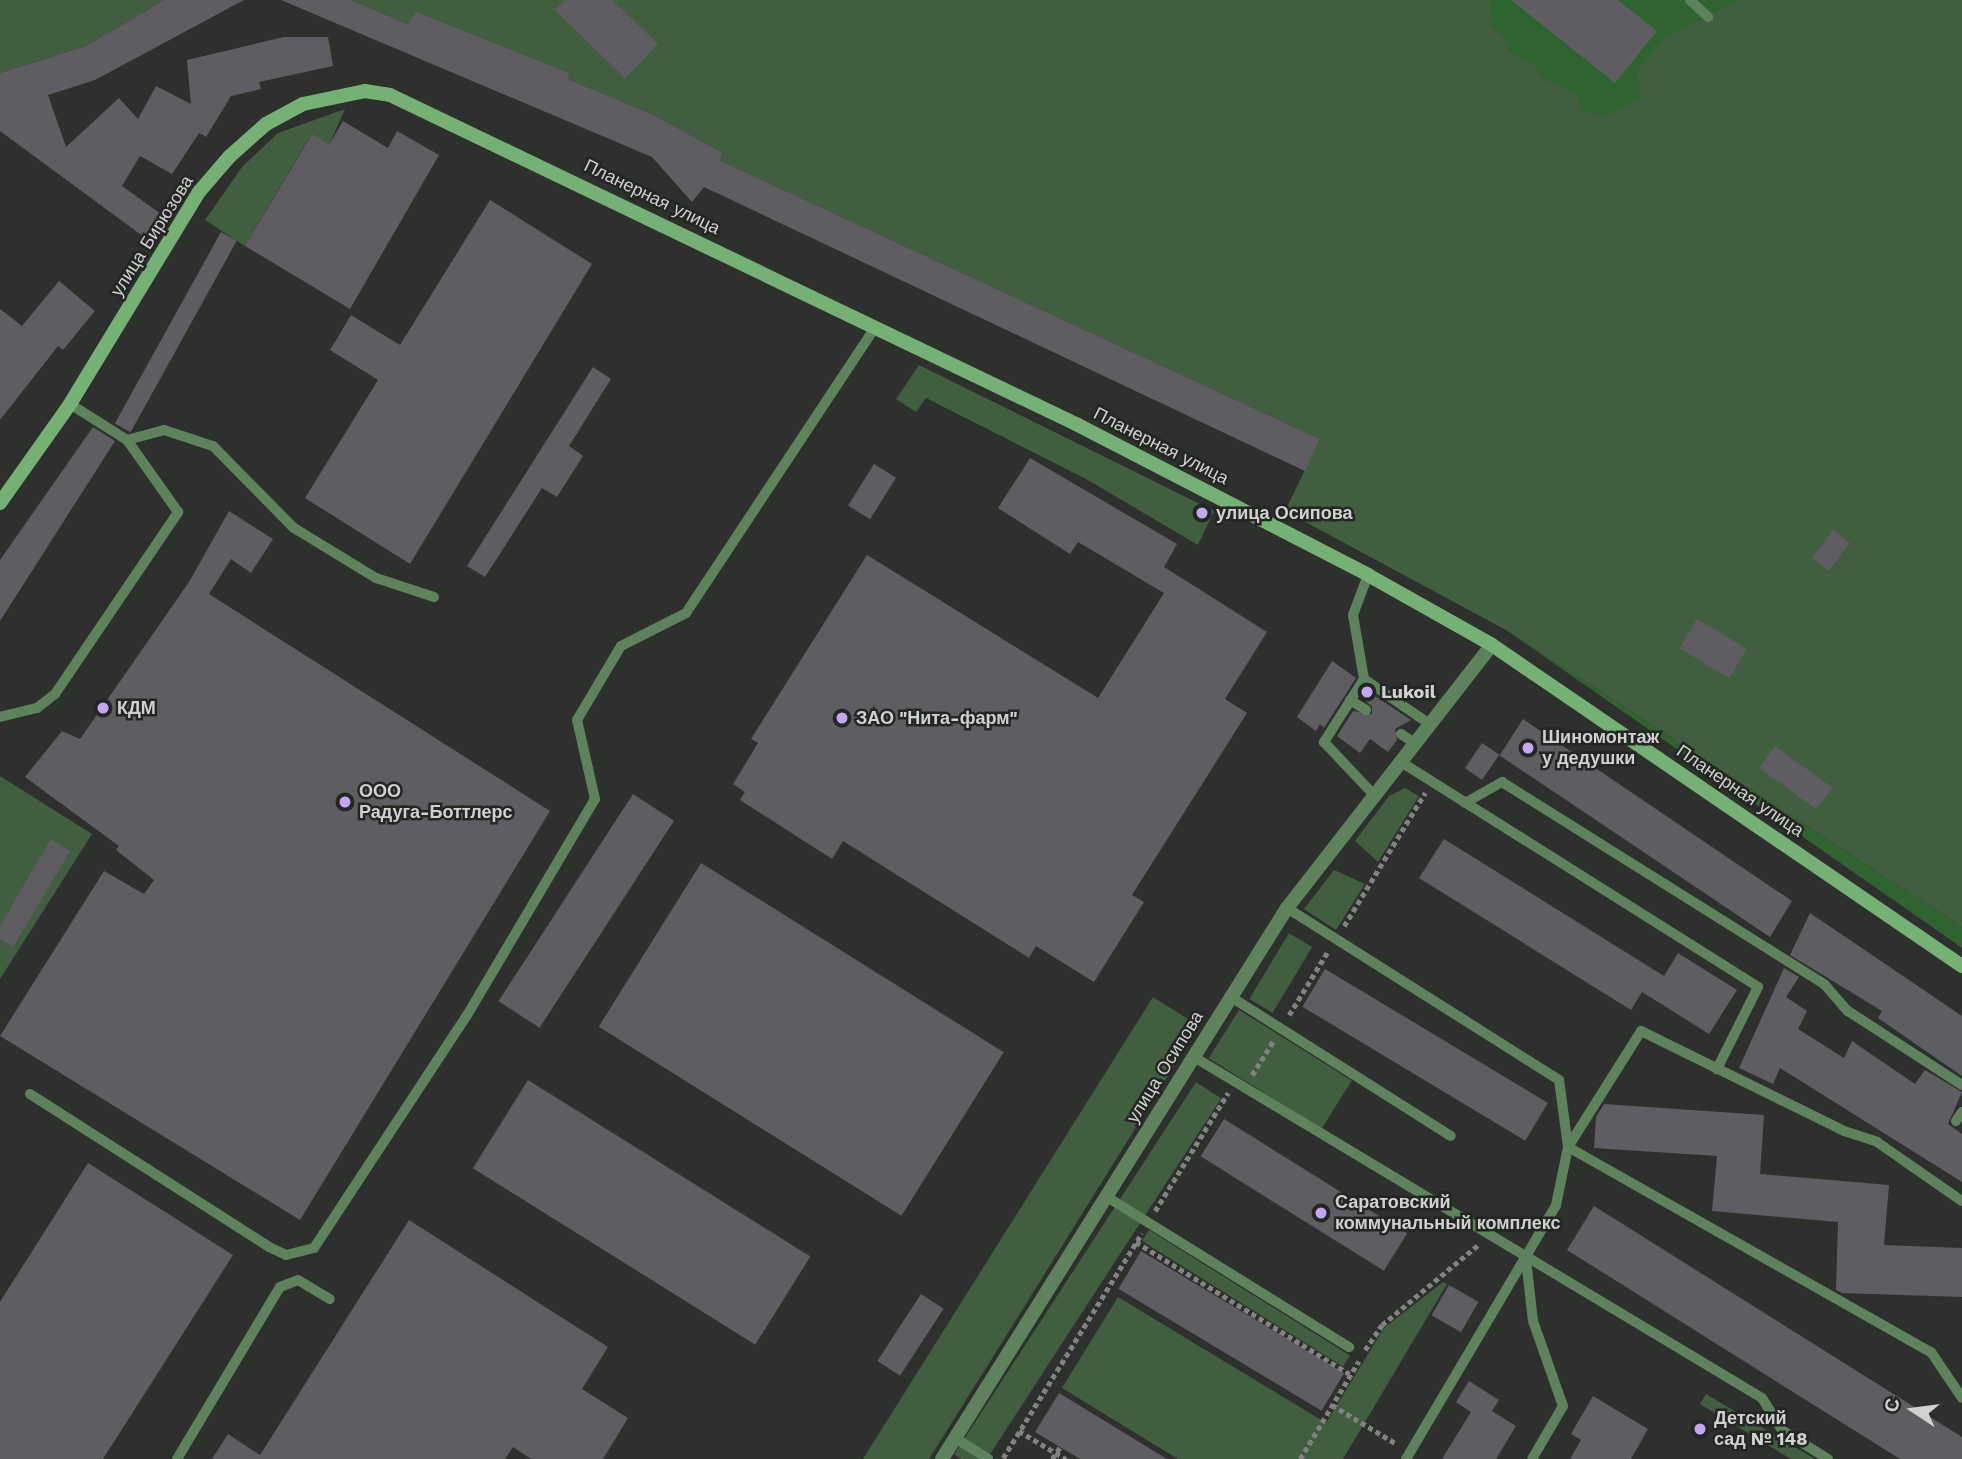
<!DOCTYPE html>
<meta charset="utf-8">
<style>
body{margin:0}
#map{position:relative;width:1962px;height:1459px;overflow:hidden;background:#2d302d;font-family:"Work Sans",sans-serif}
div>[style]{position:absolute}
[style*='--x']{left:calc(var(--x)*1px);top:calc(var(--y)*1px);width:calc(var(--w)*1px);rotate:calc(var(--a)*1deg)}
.green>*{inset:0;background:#415e40;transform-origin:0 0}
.forest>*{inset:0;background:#2f632f}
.building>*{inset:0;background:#5f5d61;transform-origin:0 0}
.path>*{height:4.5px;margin-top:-2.25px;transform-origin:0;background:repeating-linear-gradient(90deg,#818381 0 5px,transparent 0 8.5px)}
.lane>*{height:10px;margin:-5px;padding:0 5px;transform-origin:5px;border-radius:5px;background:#5d825c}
.street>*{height:14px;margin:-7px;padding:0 7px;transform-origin:7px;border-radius:7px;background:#5d825c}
.secondary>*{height:14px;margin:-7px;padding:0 7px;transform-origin:7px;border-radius:7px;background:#75b174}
.dots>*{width:19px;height:19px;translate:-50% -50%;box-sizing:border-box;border:4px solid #232623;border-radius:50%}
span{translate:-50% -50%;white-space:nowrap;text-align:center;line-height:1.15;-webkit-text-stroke:5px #232623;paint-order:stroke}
.street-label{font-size:18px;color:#d0d2d0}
.poi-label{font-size:18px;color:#d0d2d0;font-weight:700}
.left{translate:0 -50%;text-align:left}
.north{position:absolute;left:1878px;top:1375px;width:70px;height:70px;-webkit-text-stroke:5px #232623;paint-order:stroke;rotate:283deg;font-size:19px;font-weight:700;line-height:28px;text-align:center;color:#d0d2d0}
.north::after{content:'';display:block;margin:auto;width:24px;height:32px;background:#d0d2d0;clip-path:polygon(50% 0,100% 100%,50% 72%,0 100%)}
</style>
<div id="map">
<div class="green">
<i style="clip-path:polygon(0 0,164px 0,86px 46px,0 73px)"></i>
<i style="clip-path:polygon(351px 0,1962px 0,1962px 927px,1506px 630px,1285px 511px,1320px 439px,719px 160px,723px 153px,654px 115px,568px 79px,568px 73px,416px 13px,408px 24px)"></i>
<i style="clip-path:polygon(345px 109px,329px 145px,311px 135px,245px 246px,205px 220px,242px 167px,278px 133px)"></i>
<i style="clip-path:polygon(919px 365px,1214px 511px,1198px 545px,1086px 479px,926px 398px,916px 412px,896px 399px)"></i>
<i style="clip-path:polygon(0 776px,92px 834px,0 979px)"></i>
<i style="clip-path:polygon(1405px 788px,1419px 796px,1378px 862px,1355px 841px,1389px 796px)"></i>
<i style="clip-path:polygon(1334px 870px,1365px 884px,1336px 930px,1304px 909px)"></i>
<i style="left:1289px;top:933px;width:27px;height:77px;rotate:31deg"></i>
<i style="clip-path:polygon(1153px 997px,1199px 1026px,996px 1352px,929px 1459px,863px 1459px)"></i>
<i style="left:1239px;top:1010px;width:133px;height:57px;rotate:32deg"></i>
<i style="left:1196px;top:1082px;width:30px;height:444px;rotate:33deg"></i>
<i style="left:1149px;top:1230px;width:237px;height:13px;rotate:32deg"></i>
<i style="clip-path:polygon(1443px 1282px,1447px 1284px,1343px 1459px,1178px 1459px,1062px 1388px,1118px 1297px,1326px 1423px,1384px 1328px)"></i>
<i style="clip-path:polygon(1706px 1394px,1815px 1459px,1791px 1459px,1700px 1404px)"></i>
</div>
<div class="forest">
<i style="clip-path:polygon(1489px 0,1740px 0,1665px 37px,1638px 71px,1641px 99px,1607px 116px,1583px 111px,1575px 92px,1545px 80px,1532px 63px,1508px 51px,1507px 39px,1492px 27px)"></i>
<i style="clip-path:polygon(1506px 630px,1962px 927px,1962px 948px,1955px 943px)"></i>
</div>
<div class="building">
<i style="clip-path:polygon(164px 0,244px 0,95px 80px,48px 95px,66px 147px,119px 98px,138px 119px,156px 86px,191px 104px,187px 60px,284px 37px,328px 37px,333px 66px,259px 82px,261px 89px,231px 96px,206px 137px,199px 133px,172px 174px,140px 156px,122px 186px,161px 214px,144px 237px,0 131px,0 73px,86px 46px)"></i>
<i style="clip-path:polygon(281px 0,351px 0,408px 24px,416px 12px,569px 73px,568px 79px,654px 115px,723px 153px,719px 160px,1320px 439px,1305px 471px,704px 187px,692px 202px,652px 157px)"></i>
<i style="clip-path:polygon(565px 0,612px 0,658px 44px,625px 78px,555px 10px)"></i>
<i style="clip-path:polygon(1511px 0,1618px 0,1657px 31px,1615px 83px)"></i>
<i style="clip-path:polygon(343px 121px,388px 148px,397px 131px,439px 155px,350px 309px,245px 246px,312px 134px,329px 145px)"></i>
<i style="clip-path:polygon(490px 200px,592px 264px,410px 564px,305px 498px,378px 380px,330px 350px,351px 315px,400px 345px)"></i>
<i style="left:221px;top:232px;width:18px;height:219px;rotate:29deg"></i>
<i style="clip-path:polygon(59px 281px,95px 311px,63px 350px,58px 346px,0 420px,0 309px,22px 326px)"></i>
<i style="clip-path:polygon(593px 367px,611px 379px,569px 446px,583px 456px,557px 497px,542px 488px,485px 577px,467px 566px)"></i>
<i style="clip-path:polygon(93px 427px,115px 441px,0 621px,0 560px)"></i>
<i style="clip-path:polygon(1030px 458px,1177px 544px,1164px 567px,1267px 632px,1225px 699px,1247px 713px,1132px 895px,1144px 902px,1094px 982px,1036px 946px,1029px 958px,843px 841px,832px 859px,740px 800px,745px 792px,733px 784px,758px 743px,751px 739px,867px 555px,1098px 698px,1164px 593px,1078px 542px,1070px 554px,998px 508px)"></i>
<i style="left:874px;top:464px;width:26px;height:49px;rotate:32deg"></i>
<i style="clip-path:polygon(229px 511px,273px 539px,251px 573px,231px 559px,209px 594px,550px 811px,300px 1220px,0 1036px,104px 871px,144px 894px,154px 880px,116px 850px,119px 846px,25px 777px,62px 731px,80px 739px,189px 582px)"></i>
<i style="left:1833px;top:530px;width:21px;height:35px;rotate:37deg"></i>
<i style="left:1697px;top:619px;width:58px;height:34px;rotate:31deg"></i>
<i style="clip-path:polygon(1332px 661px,1356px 678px,1324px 728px,1320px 724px,1316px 731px,1297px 717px)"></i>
<i style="clip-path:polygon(1366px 690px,1411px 720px,1395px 729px,1397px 740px,1388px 752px,1370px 739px,1360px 753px,1337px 736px,1353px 711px,1372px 714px,1372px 706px,1361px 698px)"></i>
<i style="clip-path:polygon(1523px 719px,1792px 901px,1770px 937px,1499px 755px,1482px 780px,1465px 768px,1482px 743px,1500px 755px)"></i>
<i style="left:1775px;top:746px;width:71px;height:27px;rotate:36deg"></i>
<i style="left:633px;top:794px;width:49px;height:247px;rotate:33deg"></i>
<i style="clip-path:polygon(51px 839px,70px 851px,13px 947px,0 939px,0 926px)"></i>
<i style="clip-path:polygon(1444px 839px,1664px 976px,1678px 953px,1737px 990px,1709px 1034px,1642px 992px,1631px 1010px,1419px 878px)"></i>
<i style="left:701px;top:863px;width:357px;height:193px;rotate:32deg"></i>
<i style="clip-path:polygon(1810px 913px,1962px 1016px,1962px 1076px,1878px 1018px,1882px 1011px,1790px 955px)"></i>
<i style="clip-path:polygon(1784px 968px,1799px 977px,1786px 997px,1807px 1011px,1798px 1029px,1844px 1058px,1852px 1041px,1915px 1084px,1925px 1070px,1962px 1092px,1948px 1124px,1962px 1134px,1962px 1182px,1780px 1068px,1773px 1084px,1739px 1068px)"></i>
<i style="left:1325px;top:969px;width:260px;height:44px;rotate:31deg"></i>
<i style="left:528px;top:1080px;width:333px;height:104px;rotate:32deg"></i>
<i style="clip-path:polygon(1604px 1104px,1764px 1115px,1760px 1174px,1889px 1185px,1884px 1245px,1962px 1248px,1962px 1297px,1842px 1293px,1836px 1290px,1838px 1222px,1712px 1211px,1717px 1156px,1594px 1148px,1596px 1117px)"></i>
<i style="left:1224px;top:1119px;width:216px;height:44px;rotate:32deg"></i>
<i style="clip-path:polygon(88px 1163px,233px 1255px,103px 1459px,0 1459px,0 1302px)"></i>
<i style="clip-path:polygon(1594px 1206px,1962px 1437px,1962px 1459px,1900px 1459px,1567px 1250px)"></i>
<i style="clip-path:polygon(409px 1220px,608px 1347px,582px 1389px,628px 1418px,603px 1459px,531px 1459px,513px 1447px,505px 1459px,212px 1459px,228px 1434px,260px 1455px)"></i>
<i style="left:1141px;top:1251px;width:237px;height:44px;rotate:31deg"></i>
<i style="left:1449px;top:1285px;width:34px;height:35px;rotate:30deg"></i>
<i style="left:921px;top:1294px;width:27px;height:80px;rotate:33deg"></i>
<i style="clip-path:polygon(1469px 1381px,1499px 1400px,1492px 1411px,1516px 1426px,1496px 1459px,1442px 1459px,1471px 1412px,1456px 1402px)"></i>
<i style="clip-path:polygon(1059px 1393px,1167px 1459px,1080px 1459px,1035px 1432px)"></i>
<i style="clip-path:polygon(1593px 1396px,1648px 1429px,1631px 1459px,1570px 1459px,1581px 1440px,1571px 1434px)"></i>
</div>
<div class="path">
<i style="--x:1344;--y:926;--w:156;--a:-58.7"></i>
<i style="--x:1289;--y:1015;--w:75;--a:-58.6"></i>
<i style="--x:1252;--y:1075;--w:40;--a:-58"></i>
<i style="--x:1155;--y:1211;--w:139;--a:-58.3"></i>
<i style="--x:1136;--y:1242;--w:251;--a:31.7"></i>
<i style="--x:1365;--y:1350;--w:30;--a:-56"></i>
<i style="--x:1382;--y:1325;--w:125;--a:-39.8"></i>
<i style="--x:1332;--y:1405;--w:76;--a:31"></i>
<i style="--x:1019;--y:1431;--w:55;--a:30.8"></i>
<i style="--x:1003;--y:1458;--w:264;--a:-58.3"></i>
<i style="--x:1052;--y:1459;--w:14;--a:-56"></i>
<i style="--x:1300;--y:1459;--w:114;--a:-59"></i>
</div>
<div class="lane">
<i style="--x:1690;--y:0;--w:25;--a:43"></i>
<i style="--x:70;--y:404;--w:67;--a:32.3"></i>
<i style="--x:127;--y:440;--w:38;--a:-15"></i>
<i style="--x:164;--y:430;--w:52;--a:18.1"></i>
<i style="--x:213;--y:446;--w:115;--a:45.4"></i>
<i style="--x:294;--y:528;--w:96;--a:31.4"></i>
<i style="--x:376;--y:578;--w:61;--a:18.1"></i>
<i style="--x:1368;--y:575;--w:43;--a:110.6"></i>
<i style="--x:1353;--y:615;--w:65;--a:80.2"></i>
<i style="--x:1364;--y:679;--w:81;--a:34.5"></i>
<i style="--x:1364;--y:679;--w:75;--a:122.4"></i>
<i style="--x:1324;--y:742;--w:71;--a:46.7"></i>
<i style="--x:1350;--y:700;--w:19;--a:32"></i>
<i style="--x:0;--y:717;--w:38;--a:-14"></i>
<i style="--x:37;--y:708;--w:23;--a:-38"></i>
<i style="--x:55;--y:694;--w:220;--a:-55.9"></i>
<i style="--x:178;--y:512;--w:88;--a:-125.3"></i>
<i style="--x:1401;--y:734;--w:18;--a:34"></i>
<i style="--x:1401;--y:762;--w:422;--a:32.2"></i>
<i style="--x:1758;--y:987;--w:92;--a:116.6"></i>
<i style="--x:1465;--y:803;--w:43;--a:-29.6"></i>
<i style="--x:1502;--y:782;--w:381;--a:32.1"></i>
<i style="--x:1825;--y:985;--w:35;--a:49"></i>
<i style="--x:1848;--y:1011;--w:136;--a:33"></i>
<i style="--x:1287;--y:908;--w:322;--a:32.3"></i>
<i style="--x:1559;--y:1080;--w:68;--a:82.3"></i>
<i style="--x:1568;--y:1147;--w:417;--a:29.5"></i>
<i style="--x:1931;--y:1352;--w:55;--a:56"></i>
<i style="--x:1231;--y:997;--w:260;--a:32.3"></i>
<i style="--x:1194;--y:1057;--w:662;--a:30.98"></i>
<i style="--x:1762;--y:1398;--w:39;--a:58"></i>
<i style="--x:1783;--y:1431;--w:53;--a:31.9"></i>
<i style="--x:30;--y:1094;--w:284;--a:32.6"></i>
<i style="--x:269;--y:1247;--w:19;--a:25"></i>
<i style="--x:286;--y:1255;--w:29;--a:-14"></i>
<i style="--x:314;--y:1248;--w:277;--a:-56.7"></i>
<i style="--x:466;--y:1017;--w:253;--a:-59.4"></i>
<i style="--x:595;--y:799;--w:81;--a:-102.8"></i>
<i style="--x:577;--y:720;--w:86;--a:-59.3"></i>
<i style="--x:621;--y:646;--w:73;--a:-26.9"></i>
<i style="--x:686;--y:613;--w:344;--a:-56.5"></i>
<i style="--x:1956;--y:1121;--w:11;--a:-56"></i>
<i style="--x:1107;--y:1197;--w:285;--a:31.8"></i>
<i style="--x:1526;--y:1259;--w:62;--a:83.6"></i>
<i style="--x:1533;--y:1321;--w:90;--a:70.6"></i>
<i style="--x:1563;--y:1406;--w:61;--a:120.3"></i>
<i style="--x:955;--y:1438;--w:39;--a:32"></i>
<i style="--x:177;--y:1459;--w:200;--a:-59.1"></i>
<i style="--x:280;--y:1287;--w:19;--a:-21"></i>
<i style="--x:298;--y:1280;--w:37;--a:31"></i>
<i style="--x:1406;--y:1459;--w:295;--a:-59.4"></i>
<i style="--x:1556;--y:1205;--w:59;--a:-78.3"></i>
<i style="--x:1568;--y:1147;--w:137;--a:-57.8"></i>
<i style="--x:1641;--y:1031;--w:226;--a:26.2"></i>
<i style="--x:1844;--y:1131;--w:35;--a:18"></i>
<i style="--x:1877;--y:1142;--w:103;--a:34.8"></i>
</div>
<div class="street">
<i style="--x:942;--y:1459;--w:650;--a:-57.95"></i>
<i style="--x:1287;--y:908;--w:333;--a:-52.1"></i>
</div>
<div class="secondary">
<i style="--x:0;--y:503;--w:121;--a:-54.7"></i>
<i style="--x:70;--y:404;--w:248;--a:-58.7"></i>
<i style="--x:199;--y:192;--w:46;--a:-49.4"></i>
<i style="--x:229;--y:157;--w:50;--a:-41.7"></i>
<i style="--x:266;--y:124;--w:42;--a:-28.4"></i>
<i style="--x:303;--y:104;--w:63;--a:-11.8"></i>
<i style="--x:365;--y:91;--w:25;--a:9"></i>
<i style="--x:390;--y:95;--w:761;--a:25.62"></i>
<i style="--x:1076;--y:424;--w:329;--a:27.3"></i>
<i style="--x:1368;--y:575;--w:142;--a:29.4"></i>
<i style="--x:1492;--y:645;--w:569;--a:34.33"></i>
</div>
<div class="dots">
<i style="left:1202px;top:513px;background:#c2a8f2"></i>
<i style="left:1367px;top:692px;background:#c2a8f2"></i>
<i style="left:103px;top:708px;background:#c2a8f2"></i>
<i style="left:842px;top:718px;background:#c2a8f2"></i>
<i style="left:1528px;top:748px;background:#c2a8f2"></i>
<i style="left:345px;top:802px;background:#c2a8f2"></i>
<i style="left:1321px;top:1213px;background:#c2a8f2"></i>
<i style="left:1700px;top:1429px;background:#c2a8f2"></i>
</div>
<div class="street-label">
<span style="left:652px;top:197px;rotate:26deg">Планерная улица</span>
<span style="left:152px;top:236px;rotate:-58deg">улица Бирюзова</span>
<span style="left:1161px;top:446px;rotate:27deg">Планерная улица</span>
<span style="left:1740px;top:791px;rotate:34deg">Планерная улица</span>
<span style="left:1165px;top:1067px;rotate:-58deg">улица Осипова</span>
</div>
<div class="poi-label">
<span class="left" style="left:1216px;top:513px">улица Осипова</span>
<span class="left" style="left:1381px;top:692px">Lukoil</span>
<span class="left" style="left:117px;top:708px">КДМ</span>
<span class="left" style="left:856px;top:718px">ЗАО "Нита-фарм"</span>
<span class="left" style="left:1542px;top:748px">Шиномонтаж<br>у дедушки</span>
<span class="left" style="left:359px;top:802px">ООО<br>Радуга-Боттлерс</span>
<span class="left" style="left:1335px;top:1213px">Саратовский<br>коммунальный комплекс</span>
<span class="left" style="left:1714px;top:1429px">Детский<br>сад № 148</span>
</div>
<div class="north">С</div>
</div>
